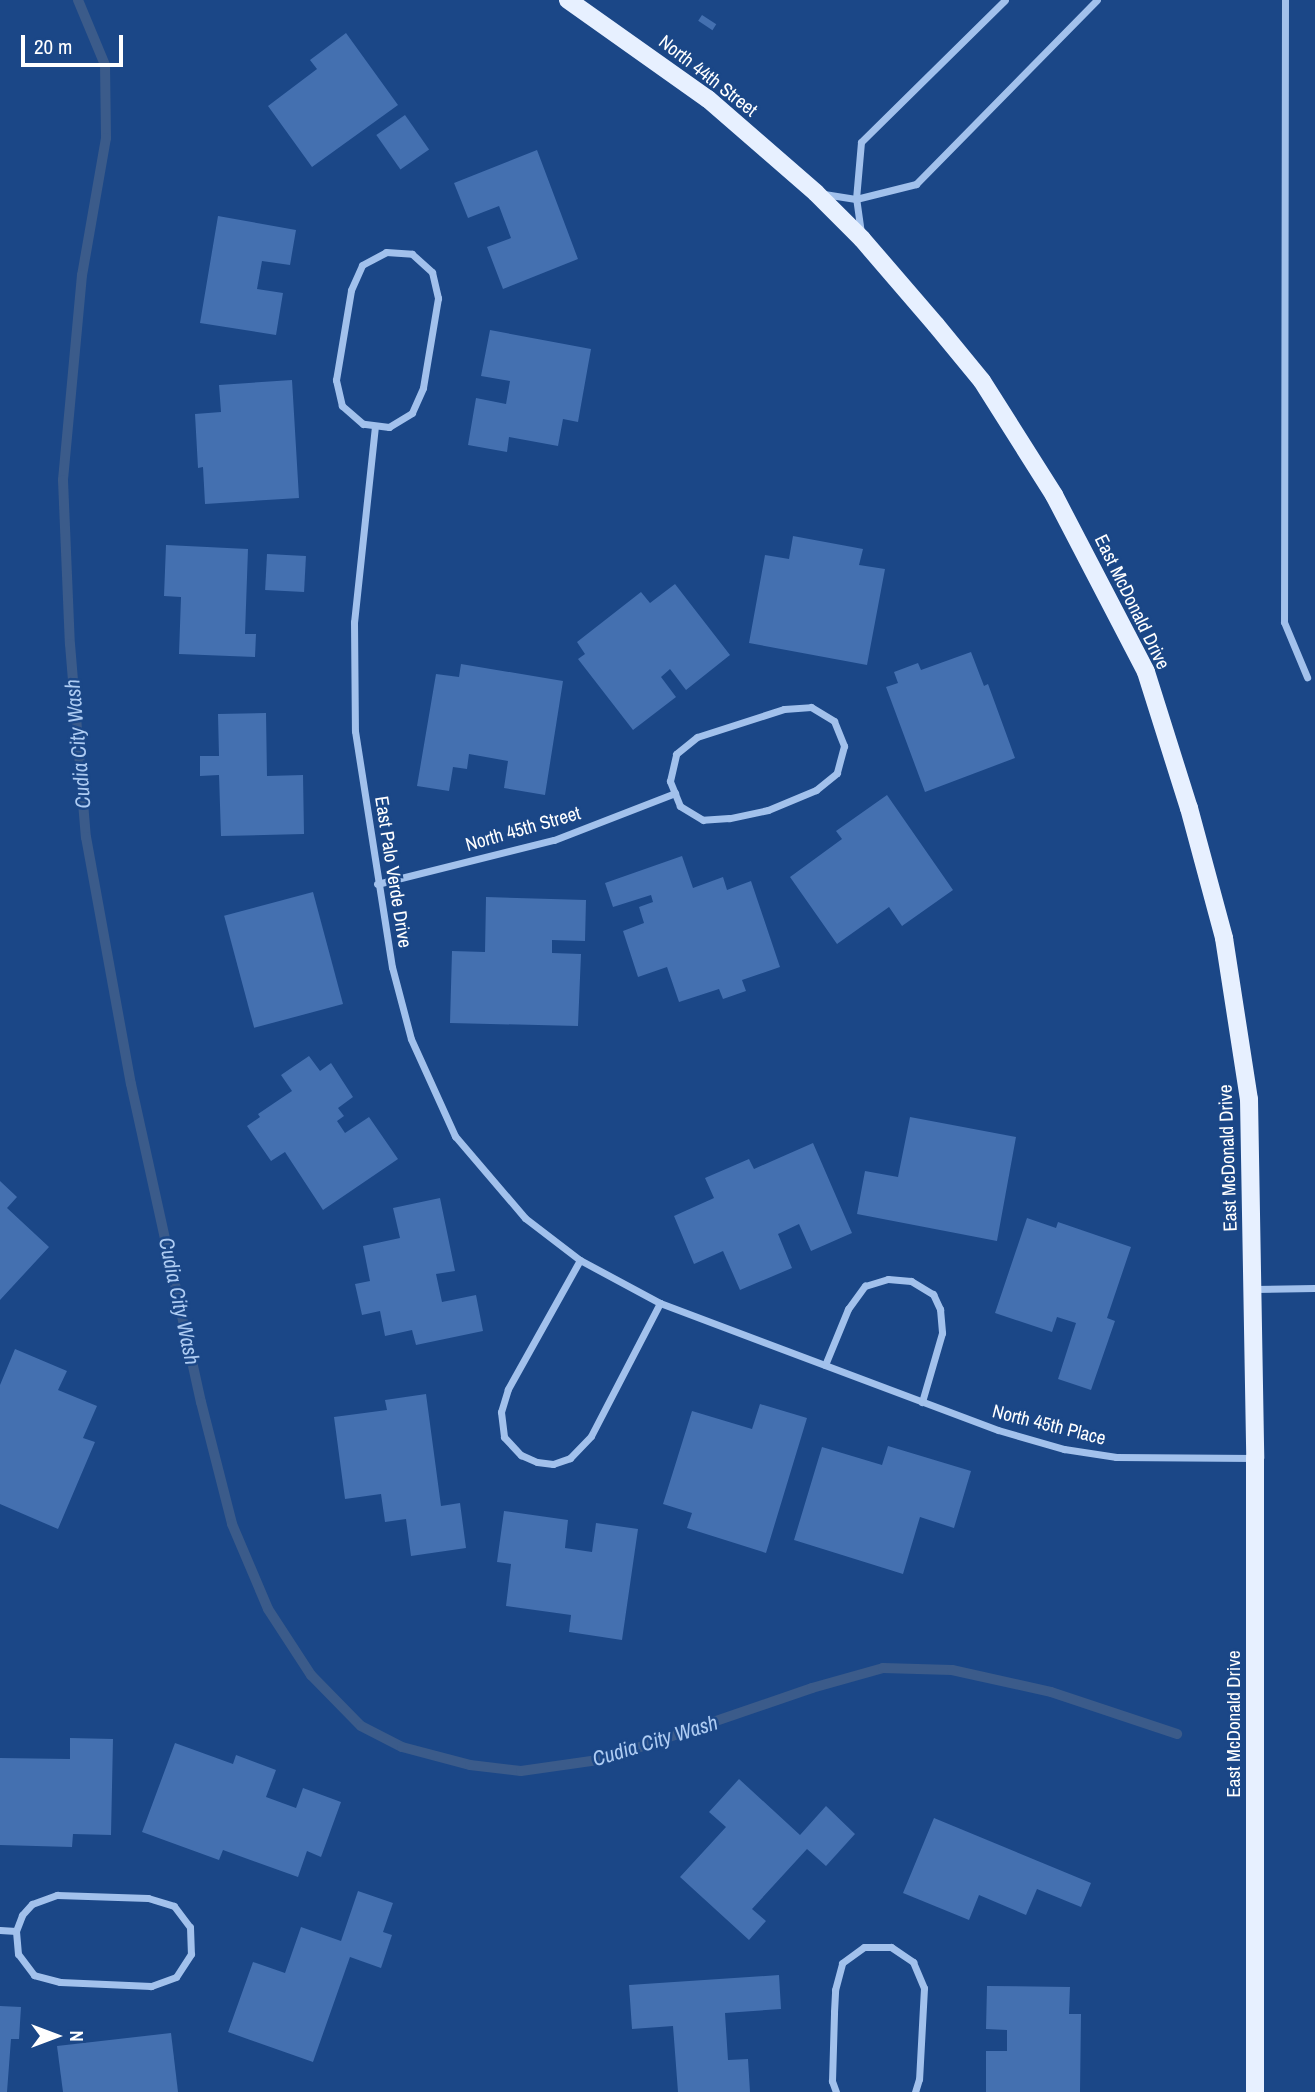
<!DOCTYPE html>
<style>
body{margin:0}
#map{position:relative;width:1315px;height:2092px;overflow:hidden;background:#1b4787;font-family:"Archivo Narrow",sans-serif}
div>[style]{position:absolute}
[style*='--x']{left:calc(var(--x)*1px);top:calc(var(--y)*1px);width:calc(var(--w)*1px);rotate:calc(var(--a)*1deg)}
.stream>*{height:10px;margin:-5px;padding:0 5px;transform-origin:5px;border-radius:5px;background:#3b5b8a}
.building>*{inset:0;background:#4470b0;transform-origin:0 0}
.minor>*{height:7px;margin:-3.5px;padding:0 3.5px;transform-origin:3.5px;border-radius:3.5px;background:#a2c1ec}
.primary>*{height:18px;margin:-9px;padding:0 9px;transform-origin:9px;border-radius:9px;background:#e7f0ff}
span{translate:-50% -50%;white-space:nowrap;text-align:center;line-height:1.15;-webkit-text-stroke:5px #1b4787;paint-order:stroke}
.street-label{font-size:19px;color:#fff}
.water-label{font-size:21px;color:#aeccf3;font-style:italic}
.north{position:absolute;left:21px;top:2001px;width:70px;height:70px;-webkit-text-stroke:5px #1b4787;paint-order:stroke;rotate:90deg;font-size:19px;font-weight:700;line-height:28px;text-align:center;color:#fff}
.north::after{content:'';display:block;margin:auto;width:24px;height:32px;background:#fff;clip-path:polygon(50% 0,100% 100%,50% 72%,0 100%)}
.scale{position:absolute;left:21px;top:35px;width:102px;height:32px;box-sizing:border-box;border:4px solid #fff;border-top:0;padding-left:9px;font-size:21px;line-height:24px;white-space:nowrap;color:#fff;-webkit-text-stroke:5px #1b4787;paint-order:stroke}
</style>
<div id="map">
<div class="stream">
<i style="--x:78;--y:0;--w:70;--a:67.4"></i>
<i style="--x:105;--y:65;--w:73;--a:89.2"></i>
<i style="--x:106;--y:138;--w:139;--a:99.9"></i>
<i style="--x:82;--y:275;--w:206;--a:95.3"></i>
<i style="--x:63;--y:480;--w:164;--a:87.6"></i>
<i style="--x:70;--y:644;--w:194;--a:85.3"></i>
<i style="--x:86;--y:837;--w:251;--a:79.7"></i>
<i style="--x:131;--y:1084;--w:326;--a:77.6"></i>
<i style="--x:201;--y:1402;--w:126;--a:75.7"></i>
<i style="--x:232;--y:1524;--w:92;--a:67"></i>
<i style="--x:268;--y:1609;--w:79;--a:56.9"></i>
<i style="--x:311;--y:1675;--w:71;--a:45.6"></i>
<i style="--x:361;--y:1726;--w:46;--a:27.1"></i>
<i style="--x:402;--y:1747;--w:70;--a:14.8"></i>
<i style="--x:470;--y:1765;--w:51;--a:6.7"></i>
<i style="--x:521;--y:1771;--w:85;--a:-8.1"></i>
<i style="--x:605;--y:1759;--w:219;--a:-18.9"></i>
<i style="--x:812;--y:1688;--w:74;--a:-15.7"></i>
<i style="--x:883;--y:1668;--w:69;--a:1.7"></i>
<i style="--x:952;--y:1670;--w:101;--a:12.5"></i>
<i style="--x:1051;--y:1692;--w:133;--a:18.4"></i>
</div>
<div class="building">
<i style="left:702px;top:15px;width:17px;height:7px;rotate:33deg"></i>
<i style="clip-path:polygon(346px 33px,398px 105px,312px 167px,268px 106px,317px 69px,310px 60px)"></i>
<i style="left:405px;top:115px;width:42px;height:35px;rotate:55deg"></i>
<i style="clip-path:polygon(537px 150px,578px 259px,503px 289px,487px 247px,511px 238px,499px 206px,468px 218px,454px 183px)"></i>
<i style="clip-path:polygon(218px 216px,296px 230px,290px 265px,262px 261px,257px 289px,283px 293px,276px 335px,200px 323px)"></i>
<i style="clip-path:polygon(490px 330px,591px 349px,578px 422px,563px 419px,558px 446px,509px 437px,507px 452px,468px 445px,476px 398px,506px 404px,510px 381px,481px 376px)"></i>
<i style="clip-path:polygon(292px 380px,299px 498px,205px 504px,203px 467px,198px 468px,195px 414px,221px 412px,219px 385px)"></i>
<i style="clip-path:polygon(793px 536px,863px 549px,859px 565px,885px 569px,867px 665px,749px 643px,765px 555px,789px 559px)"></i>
<i style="clip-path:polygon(166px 545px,248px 549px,245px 634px,256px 634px,255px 657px,179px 654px,181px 597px,164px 596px)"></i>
<i style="left:267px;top:554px;width:39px;height:36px;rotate:3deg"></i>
<i style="clip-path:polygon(675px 584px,730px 655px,686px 690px,670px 669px,661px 677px,676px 697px,633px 730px,578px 659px,585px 654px,577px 642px,641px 592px,650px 603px)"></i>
<i style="clip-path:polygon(971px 652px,984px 686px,988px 684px,1015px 758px,925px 792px,886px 687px,898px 683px,894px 672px,918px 663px,921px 670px)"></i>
<i style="clip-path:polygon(461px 664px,563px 681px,545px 795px,504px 788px,508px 761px,469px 754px,467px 769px,453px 767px,449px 791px,417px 786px,436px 674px,459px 677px)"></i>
<i style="clip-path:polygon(266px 713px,267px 776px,303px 775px,304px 834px,221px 836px,219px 775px,200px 776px,200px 756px,219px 756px,218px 714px)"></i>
<i style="clip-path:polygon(887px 795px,953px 890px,902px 926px,889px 907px,837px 944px,790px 877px,842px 839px,836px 831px)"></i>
<i style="clip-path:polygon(682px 856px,693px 888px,723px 877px,727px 890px,751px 881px,780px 967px,742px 980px,746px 991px,723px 999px,719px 989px,679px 1002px,667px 967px,638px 977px,623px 931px,644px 923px,639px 907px,653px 902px,651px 895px,613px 907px,605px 883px)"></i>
<i style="left:313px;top:892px;width:116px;height:92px;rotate:75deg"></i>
<i style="clip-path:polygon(486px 897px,586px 900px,585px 941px,552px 940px,552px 953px,581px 954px,578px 1026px,450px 1023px,452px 951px,485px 952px)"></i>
<i style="clip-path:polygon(309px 1056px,320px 1071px,331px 1063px,353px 1097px,338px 1108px,344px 1116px,337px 1121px,345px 1133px,369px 1117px,398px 1159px,323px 1210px,285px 1152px,271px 1161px,247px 1126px,260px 1117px,258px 1114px,292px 1091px,281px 1075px)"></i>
<i style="clip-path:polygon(910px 1117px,1016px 1137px,997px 1241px,857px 1214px,865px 1171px,898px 1177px)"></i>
<i style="clip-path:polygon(813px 1143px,852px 1233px,811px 1251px,799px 1224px,778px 1234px,792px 1268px,740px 1290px,723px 1251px,694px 1264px,674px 1216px,714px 1198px,705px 1178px,749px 1159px,754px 1169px)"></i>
<i style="clip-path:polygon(0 1181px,17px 1197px,7px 1208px,49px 1247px,0 1300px)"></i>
<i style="clip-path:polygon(440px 1198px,455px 1271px,436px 1274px,442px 1302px,476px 1295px,483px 1331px,416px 1345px,412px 1330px,385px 1336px,380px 1311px,362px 1315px,355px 1284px,370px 1281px,363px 1246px,400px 1238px,393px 1208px)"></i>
<i style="clip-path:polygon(1027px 1218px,1056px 1228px,1058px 1222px,1131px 1247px,1107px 1318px,1115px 1321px,1091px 1390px,1058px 1379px,1076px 1323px,1057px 1317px,1052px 1332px,995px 1313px)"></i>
<i style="clip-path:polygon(15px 1349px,67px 1371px,58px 1390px,97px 1406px,83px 1438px,95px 1442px,58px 1529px,0 1504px,0 1385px)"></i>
<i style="clip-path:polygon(426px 1394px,441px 1506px,460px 1503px,466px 1548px,411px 1556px,406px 1519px,385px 1522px,381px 1494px,345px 1499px,334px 1417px,387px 1410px,385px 1400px)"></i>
<i style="clip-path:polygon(760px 1404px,807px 1418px,766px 1553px,687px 1528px,692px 1513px,663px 1504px,692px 1411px,752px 1429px)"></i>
<i style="clip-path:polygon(888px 1446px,971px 1471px,954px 1528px,920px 1517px,903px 1574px,794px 1540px,822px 1447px,882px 1465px)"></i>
<i style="clip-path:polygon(504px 1511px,568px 1520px,565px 1548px,592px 1552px,596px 1523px,638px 1529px,622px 1640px,569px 1632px,571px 1615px,506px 1606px,511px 1564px,497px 1562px)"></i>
<i style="clip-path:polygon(70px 1738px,113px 1739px,111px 1835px,73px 1834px,72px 1847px,0 1845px,0 1758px,70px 1759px)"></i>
<i style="clip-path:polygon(175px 1743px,233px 1764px,236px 1755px,276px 1770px,266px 1797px,296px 1808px,303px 1788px,341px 1802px,321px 1857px,307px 1851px,298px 1877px,223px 1850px,219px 1860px,142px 1832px)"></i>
<i style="clip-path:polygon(739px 1779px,800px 1835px,826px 1806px,855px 1834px,826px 1866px,807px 1849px,752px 1909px,766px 1921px,749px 1940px,680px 1877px,726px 1827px,709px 1812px)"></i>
<i style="clip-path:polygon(934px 1818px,1091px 1883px,1081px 1907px,1037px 1889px,1026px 1915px,979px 1895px,969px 1920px,903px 1893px)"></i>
<i style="clip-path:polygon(358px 1891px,393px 1903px,383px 1932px,392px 1935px,381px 1968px,350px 1957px,313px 2062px,228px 2032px,253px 1962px,285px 1973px,301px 1927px,341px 1941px)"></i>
<i style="clip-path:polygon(779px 1975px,781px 2009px,725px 2013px,728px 2060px,748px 2059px,750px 2092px,678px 2092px,673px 2026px,632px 2029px,629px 1985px)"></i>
<i style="clip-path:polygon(987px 1986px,1070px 1987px,1069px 2014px,1081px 2014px,1080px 2092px,986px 2092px,986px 2051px,1007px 2051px,1007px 2030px,986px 2029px)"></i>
<i style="clip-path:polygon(0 2006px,21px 2007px,19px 2039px,11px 2039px,7px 2092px,0 2092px)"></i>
<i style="clip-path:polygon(171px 2033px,178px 2092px,63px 2092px,57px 2046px)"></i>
</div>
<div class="minor">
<i style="--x:1285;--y:0;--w:622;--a:90.09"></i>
<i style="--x:1284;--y:622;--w:60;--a:67.3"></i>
<i style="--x:824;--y:194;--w:32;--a:9"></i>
<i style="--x:856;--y:199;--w:62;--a:-14"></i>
<i style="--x:916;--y:184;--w:258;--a:-45.5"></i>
<i style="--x:861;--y:233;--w:34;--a:-98"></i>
<i style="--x:856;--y:199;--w:57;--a:-85"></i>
<i style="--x:861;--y:142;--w:202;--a:-44.6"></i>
<i style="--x:386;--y:252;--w:26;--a:4"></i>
<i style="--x:412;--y:254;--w:27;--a:42"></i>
<i style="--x:432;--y:272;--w:27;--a:77"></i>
<i style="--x:438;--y:298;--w:91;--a:99.5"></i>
<i style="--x:423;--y:388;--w:27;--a:114"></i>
<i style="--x:412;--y:413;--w:27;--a:149"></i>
<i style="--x:389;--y:427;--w:26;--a:-173"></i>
<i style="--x:363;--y:424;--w:28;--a:-139"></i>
<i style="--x:342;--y:406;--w:27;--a:-103"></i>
<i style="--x:336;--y:380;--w:91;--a:-80.5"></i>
<i style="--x:351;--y:290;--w:27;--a:-66"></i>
<i style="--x:362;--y:265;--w:27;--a:-28"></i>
<i style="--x:375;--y:426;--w:197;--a:96.1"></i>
<i style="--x:354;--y:622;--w:109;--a:89.5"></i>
<i style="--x:355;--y:731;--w:239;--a:81.1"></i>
<i style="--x:392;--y:967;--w:74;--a:75.2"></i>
<i style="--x:411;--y:1039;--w:107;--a:65.6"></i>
<i style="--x:455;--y:1136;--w:108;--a:49.5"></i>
<i style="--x:525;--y:1218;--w:69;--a:37.4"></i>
<i style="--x:580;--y:1260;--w:91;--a:28.3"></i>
<i style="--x:660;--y:1303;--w:361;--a:20.6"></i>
<i style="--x:998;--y:1430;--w:69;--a:16.1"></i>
<i style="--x:1064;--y:1449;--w:53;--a:8.7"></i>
<i style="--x:1116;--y:1457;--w:139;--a:0.4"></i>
<i style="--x:811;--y:707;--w:27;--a:31"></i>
<i style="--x:834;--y:721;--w:27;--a:68"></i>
<i style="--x:844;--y:746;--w:28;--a:105"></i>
<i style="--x:837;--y:773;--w:27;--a:141"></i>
<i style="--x:816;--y:790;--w:52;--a:157.4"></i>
<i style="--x:768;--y:810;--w:40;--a:168"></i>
<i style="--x:729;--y:818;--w:26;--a:176"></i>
<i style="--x:703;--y:820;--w:27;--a:-149"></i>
<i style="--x:680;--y:806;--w:27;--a:-112"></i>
<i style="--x:670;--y:781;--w:28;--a:-77"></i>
<i style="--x:676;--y:754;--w:27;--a:-39"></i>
<i style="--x:697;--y:737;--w:91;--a:-17.8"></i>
<i style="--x:784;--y:709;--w:27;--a:-4"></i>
<i style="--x:377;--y:884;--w:182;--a:-14"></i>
<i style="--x:554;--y:840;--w:130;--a:-21.2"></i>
<i style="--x:580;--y:1260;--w:148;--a:119.2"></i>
<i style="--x:508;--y:1389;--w:24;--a:107"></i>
<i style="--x:501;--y:1412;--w:25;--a:83"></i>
<i style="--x:504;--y:1437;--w:25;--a:47"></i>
<i style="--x:521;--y:1455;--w:17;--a:24"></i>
<i style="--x:537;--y:1462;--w:16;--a:7"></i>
<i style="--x:553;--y:1464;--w:18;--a:-19"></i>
<i style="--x:570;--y:1458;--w:30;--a:-46"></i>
<i style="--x:591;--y:1436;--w:150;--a:-62.6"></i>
<i style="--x:1253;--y:1289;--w:62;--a:-0.9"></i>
<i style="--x:825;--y:1365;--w:61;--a:-67.7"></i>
<i style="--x:848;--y:1309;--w:29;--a:-54"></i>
<i style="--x:865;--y:1286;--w:24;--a:-17"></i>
<i style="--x:888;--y:1279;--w:23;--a:5"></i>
<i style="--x:911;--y:1281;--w:26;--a:31"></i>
<i style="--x:933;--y:1294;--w:17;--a:65"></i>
<i style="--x:940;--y:1309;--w:24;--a:85"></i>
<i style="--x:942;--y:1333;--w:72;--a:106.2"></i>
<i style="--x:57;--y:1895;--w:91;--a:1.9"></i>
<i style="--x:148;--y:1898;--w:27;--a:17"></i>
<i style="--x:174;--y:1906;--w:26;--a:53"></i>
<i style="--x:190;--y:1927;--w:27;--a:88"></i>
<i style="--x:191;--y:1954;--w:27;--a:123"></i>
<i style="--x:176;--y:1977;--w:27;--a:160"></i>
<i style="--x:151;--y:1986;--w:91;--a:-177.5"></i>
<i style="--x:60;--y:1982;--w:27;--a:-165"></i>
<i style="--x:34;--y:1975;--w:26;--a:-127"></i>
<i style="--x:18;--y:1954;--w:23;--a:-95"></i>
<i style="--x:16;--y:1931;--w:17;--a:-69"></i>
<i style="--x:22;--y:1915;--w:15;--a:-48"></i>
<i style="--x:32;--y:1904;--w:27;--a:-20"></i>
<i style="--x:0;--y:1930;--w:16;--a:4"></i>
<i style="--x:836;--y:2092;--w:12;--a:-110"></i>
<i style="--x:832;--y:2081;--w:69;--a:-88.3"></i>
<i style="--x:834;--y:2012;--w:22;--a:-87"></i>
<i style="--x:835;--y:1990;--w:28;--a:-75"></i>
<i style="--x:842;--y:1963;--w:27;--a:-36"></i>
<i style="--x:864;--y:1947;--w:27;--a:0"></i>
<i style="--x:891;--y:1947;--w:27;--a:34"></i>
<i style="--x:913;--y:1962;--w:28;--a:67"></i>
<i style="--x:924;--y:1988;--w:91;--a:93.1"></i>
<i style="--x:919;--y:2079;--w:14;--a:107"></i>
</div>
<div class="primary">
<i style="--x:568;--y:0;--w:171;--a:35.3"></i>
<i style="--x:708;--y:99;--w:143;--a:41"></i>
<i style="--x:816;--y:193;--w:65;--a:45"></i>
<i style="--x:862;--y:239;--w:113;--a:49.3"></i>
<i style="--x:936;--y:325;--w:72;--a:50.6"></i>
<i style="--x:982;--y:381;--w:135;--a:57.7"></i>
<i style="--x:1054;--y:495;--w:199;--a:62.5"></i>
<i style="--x:1146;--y:672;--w:143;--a:72.5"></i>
<i style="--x:1189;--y:808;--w:135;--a:74.9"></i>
<i style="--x:1224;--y:938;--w:163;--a:81.2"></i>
<i style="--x:1249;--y:1099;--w:359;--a:89"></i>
<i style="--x:1255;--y:1458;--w:634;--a:90"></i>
</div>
<div class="street-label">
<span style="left:708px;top:76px;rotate:38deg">North 44th Street</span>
<span style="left:1132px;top:602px;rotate:64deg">East McDonald Drive</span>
<span style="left:523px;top:829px;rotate:-16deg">North 45th Street</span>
<span style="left:393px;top:872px;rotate:81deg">East Palo Verde Drive</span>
<span style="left:1228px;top:1158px;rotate:-92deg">East McDonald Drive</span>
<span style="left:1049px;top:1425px;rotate:14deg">North 45th Place</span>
<span style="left:1234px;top:1724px;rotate:-90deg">East McDonald Drive</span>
</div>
<div class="water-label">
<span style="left:78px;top:744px;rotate:-95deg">Cudia City Wash</span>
<span style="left:179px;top:1301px;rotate:78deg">Cudia City Wash</span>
<span style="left:655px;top:1741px;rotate:-17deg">Cudia City Wash</span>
</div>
<div class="north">N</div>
<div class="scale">20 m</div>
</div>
